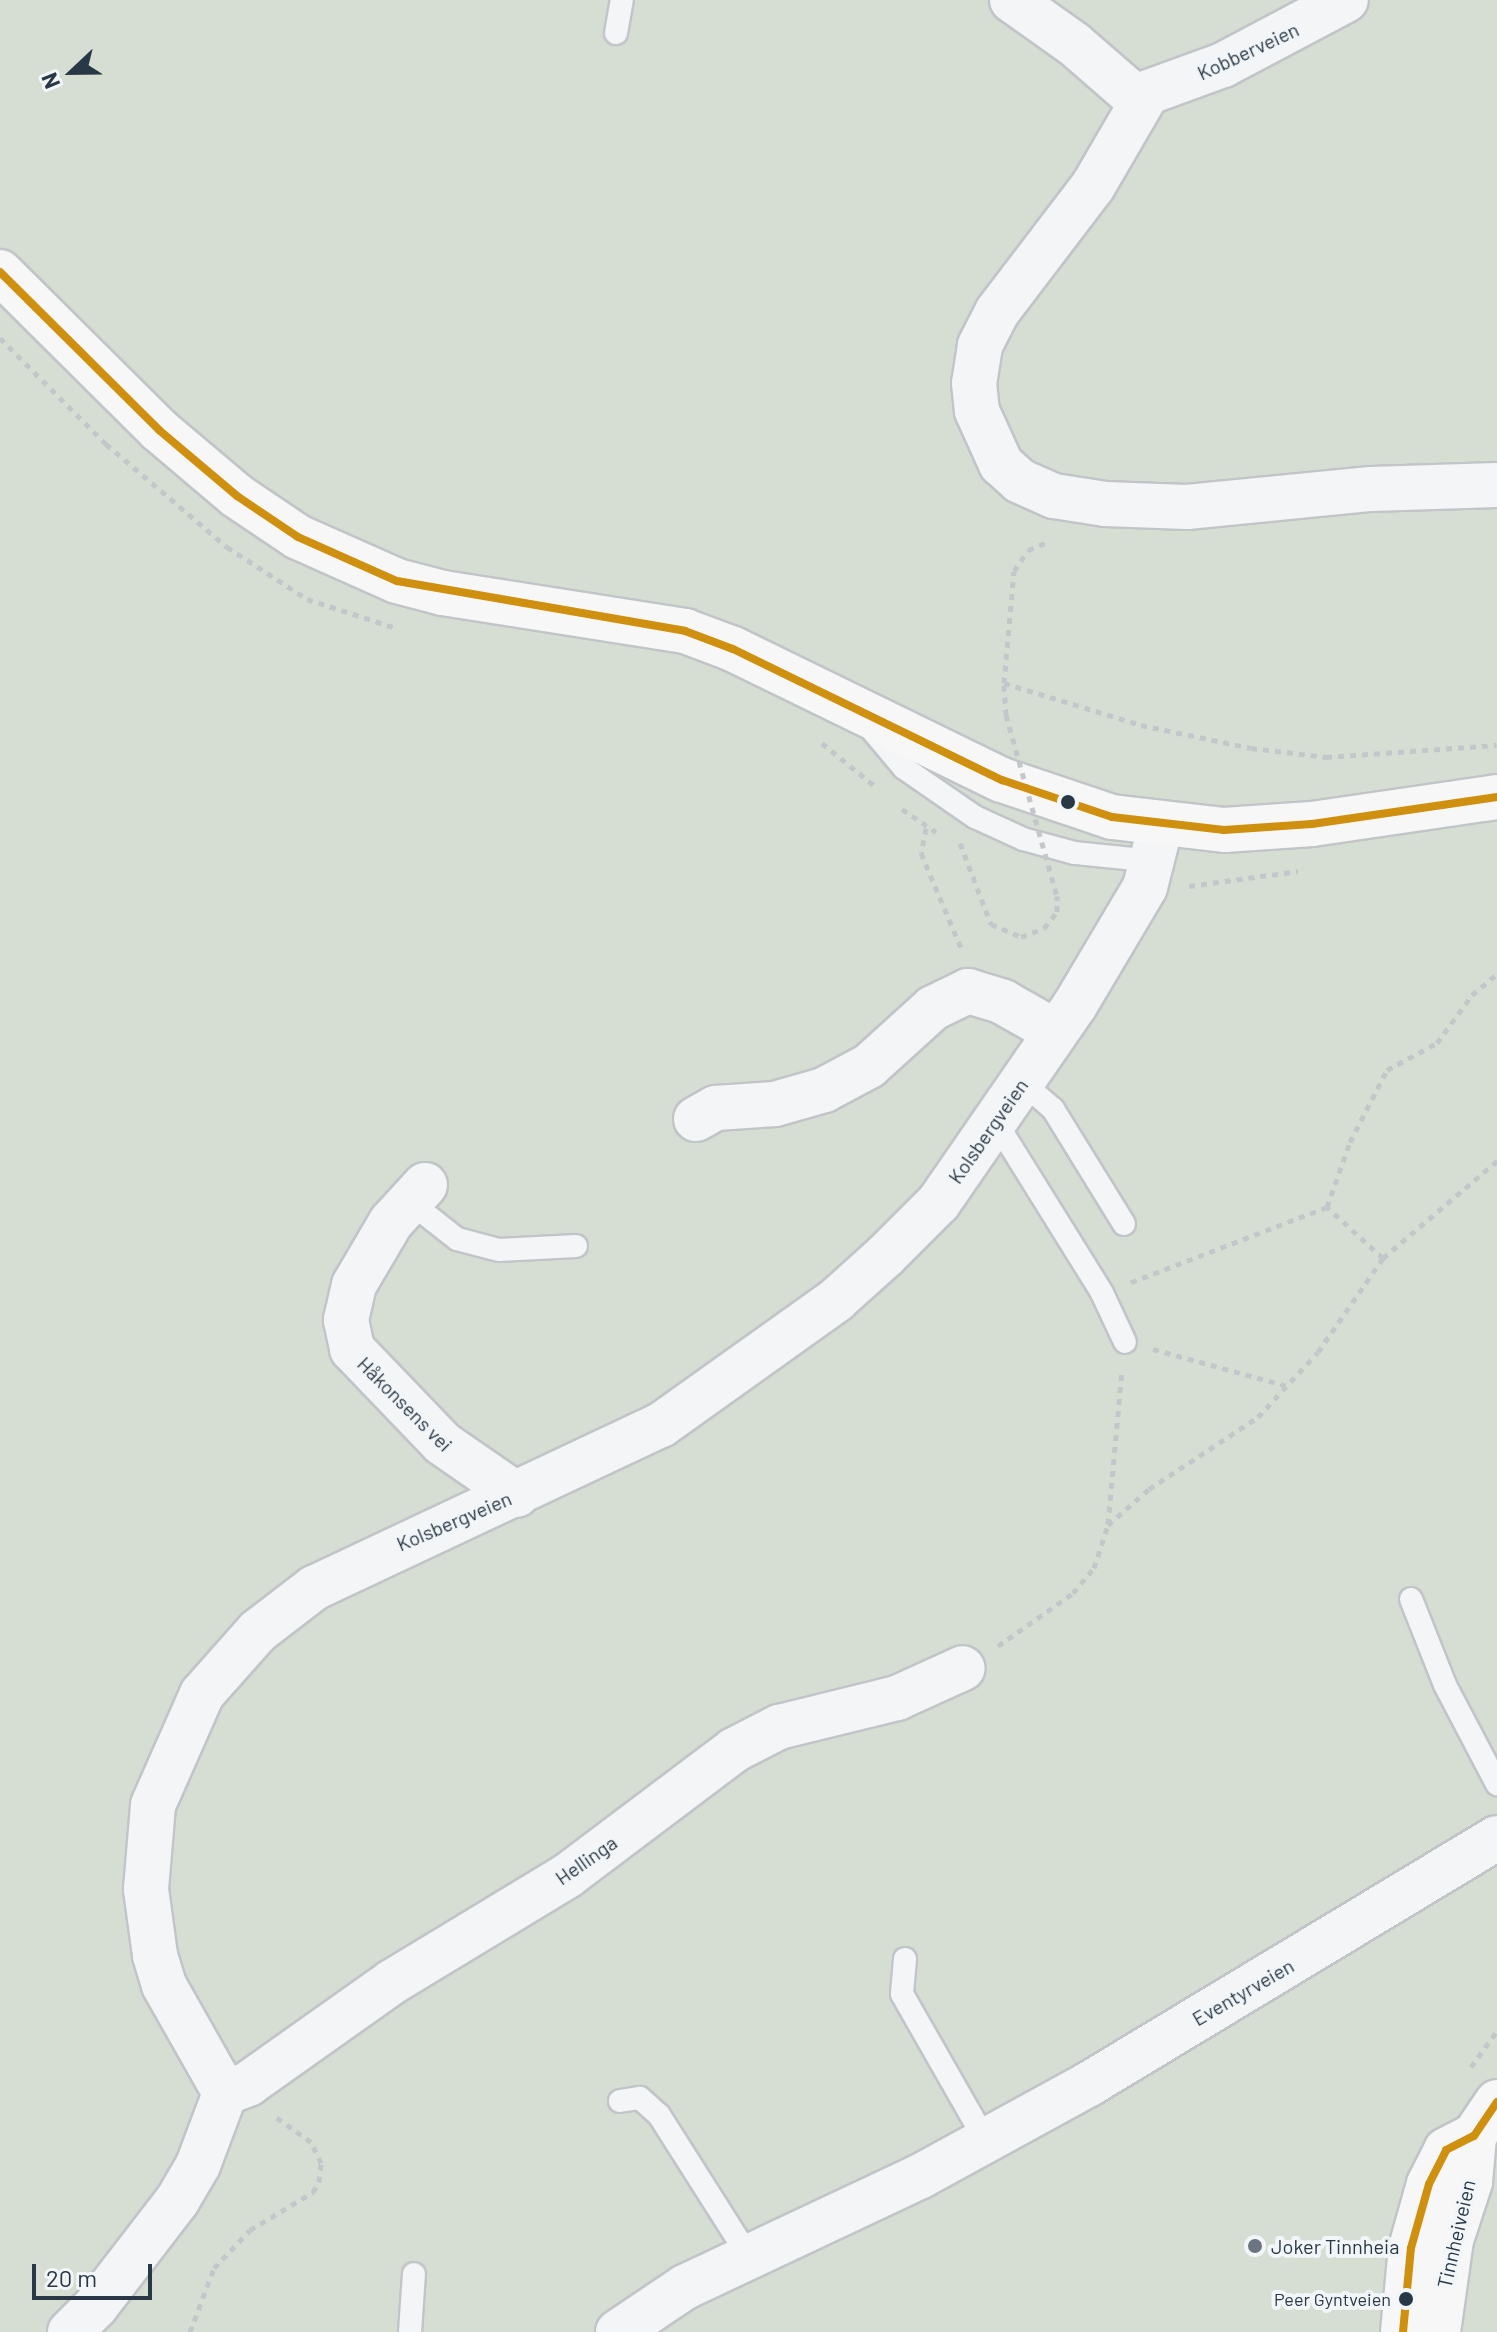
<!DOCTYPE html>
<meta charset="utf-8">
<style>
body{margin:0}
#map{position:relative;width:1497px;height:2332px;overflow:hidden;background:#e4e7ea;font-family:Barlow,sans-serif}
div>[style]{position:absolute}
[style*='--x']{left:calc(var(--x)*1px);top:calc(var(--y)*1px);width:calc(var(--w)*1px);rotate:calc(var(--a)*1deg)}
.green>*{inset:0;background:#d6ded4;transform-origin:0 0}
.path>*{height:5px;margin-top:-2.5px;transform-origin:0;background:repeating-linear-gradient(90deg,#c2c7ca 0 6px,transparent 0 12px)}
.roads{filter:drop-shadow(2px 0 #c2c5c8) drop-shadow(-2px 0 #c2c5c8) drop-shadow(0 2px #c2c5c8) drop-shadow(0 -2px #c2c5c8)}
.lane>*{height:22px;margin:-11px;padding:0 11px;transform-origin:11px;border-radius:11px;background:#f3f5f6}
.street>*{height:44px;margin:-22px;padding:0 22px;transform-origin:22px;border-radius:22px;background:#f3f5f6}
.secondary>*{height:44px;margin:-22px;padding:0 22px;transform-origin:22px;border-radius:22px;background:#f7f7f8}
.path-bridge>*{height:5px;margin-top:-2.5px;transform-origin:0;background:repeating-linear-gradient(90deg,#c2c7ca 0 6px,transparent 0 12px)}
.bus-1>*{height:8px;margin:-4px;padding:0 4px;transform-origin:4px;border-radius:4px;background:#ce900e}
.dots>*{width:22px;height:22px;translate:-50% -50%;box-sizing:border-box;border:4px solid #f2f6f9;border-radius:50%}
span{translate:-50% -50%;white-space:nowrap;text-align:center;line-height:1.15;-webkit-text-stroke:8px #f2f6f9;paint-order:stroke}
.bus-label{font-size:18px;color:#283846}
.right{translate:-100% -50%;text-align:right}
.street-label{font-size:20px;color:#283846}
.poi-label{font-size:20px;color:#283846}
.left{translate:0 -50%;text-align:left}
.north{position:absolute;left:32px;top:32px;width:80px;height:80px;-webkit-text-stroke:6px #f2f6f9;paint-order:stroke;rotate:248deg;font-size:22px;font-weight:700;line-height:32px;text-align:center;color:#283846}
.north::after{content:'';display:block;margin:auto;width:28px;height:36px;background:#283846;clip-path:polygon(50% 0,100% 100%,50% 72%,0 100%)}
.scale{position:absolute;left:32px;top:2264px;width:120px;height:36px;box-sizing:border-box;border:4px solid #283846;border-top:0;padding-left:10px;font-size:24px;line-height:28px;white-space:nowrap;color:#283846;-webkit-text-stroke:6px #f2f6f9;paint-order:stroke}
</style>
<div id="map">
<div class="green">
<i style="left:0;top:0;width:1497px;height:2332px"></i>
</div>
<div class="path">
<i style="--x:0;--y:338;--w:150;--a:45"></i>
<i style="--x:106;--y:444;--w:159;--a:40.4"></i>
<i style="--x:227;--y:547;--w:95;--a:33"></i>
<i style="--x:307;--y:599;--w:94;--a:18"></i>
<i style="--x:1004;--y:683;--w:112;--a:-84.9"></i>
<i style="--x:1014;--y:571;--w:25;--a:-56"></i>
<i style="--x:1028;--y:550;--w:24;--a:-22"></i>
<i style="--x:1006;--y:715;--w:32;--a:-94"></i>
<i style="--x:1004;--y:683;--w:143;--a:17"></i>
<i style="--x:1141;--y:725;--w:112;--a:11.8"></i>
<i style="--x:1251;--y:748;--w:76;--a:6.8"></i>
<i style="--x:1326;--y:757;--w:171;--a:-4"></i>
<i style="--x:822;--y:743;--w:70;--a:39.2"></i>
<i style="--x:902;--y:809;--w:41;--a:34.1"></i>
<i style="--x:926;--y:828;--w:25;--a:101"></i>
<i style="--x:921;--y:853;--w:105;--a:67.1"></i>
<i style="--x:960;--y:843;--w:87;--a:69.1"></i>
<i style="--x:991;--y:924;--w:33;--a:23"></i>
<i style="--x:1021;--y:937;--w:25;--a:-21"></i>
<i style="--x:1044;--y:928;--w:21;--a:-51"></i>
<i style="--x:1057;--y:912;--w:16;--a:-90"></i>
<i style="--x:1189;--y:886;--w:110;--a:-7.8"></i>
<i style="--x:1327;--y:1207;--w:69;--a:-70.5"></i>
<i style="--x:1350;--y:1142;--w:81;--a:-62.8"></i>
<i style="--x:1387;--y:1070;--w:57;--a:-28.4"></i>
<i style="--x:1437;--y:1043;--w:59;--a:-53.9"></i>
<i style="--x:1472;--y:995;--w:33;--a:-40"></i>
<i style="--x:1383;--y:1258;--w:150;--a:-40.4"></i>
<i style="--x:1153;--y:1349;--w:139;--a:15.4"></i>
<i style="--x:1108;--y:1524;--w:154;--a:-84.8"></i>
<i style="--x:998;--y:1646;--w:92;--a:-35.2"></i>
<i style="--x:1073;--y:1593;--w:33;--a:-50"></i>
<i style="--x:1094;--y:1568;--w:45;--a:-72"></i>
<i style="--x:1108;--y:1525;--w:55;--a:-41.3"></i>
<i style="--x:1149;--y:1489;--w:131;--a:-33.4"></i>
<i style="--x:1258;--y:1417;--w:88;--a:-47.3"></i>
<i style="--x:1318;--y:1352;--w:114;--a:-55.3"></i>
<i style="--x:1383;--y:1258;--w:76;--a:-137.7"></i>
<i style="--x:1327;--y:1207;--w:212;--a:159"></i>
<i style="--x:1471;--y:2067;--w:44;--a:-54.2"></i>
<i style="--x:190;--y:2332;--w:68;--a:-69.4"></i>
<i style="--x:214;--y:2268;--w:52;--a:-46.5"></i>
<i style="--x:250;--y:2230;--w:74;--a:-31.1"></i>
<i style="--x:313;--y:2192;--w:12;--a:-59"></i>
<i style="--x:319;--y:2182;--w:19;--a:-84"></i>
<i style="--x:321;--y:2163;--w:23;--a:-115"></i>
<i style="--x:311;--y:2142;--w:47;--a:-144.6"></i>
</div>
<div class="roads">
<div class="lane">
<i style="--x:616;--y:33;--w:34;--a:-80"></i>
<i style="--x:871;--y:729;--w:51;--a:49.8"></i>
<i style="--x:904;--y:768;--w:86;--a:34.6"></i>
<i style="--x:975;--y:817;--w:53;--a:24.6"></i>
<i style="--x:1023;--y:839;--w:54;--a:15.1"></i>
<i style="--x:1075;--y:853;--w:79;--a:5.8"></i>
<i style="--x:1023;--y:1083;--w:40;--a:41"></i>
<i style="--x:1053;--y:1109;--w:135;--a:58.3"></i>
<i style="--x:997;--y:1124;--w:199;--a:58.1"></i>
<i style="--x:1102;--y:1293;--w:54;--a:64.9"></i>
<i style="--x:410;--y:1202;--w:60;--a:38.2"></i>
<i style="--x:457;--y:1239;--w:43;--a:14.7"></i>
<i style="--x:499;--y:1250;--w:77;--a:-3"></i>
<i style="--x:1411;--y:1599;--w:92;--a:68.4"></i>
<i style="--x:1445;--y:1685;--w:112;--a:62.3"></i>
<i style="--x:905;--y:1959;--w:35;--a:95"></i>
<i style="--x:902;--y:1994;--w:169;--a:60.3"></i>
<i style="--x:620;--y:2101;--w:20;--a:-9"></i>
<i style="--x:640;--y:2098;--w:25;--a:42"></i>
<i style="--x:659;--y:2115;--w:166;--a:57.6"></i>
<i style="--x:410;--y:2332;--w:58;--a:-86.1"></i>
</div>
<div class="street">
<i style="--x:1012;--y:0;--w:76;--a:35.4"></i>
<i style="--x:1074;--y:44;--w:81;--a:41"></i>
<i style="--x:1135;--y:97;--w:94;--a:-20"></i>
<i style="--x:1223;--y:65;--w:139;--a:-27.9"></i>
<i style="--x:1146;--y:95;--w:105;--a:120.2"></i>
<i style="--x:1093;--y:186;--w:158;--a:127.3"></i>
<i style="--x:997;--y:312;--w:38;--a:117"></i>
<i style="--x:980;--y:346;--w:37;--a:99"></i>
<i style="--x:974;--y:383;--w:28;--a:84"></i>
<i style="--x:977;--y:411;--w:58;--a:65.6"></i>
<i style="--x:1001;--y:464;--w:25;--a:42"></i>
<i style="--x:1020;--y:481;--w:37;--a:24"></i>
<i style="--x:1054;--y:496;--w:52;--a:8.9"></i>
<i style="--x:1105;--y:504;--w:82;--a:2.1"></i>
<i style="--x:1187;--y:507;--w:185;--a:-5.6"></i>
<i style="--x:1371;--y:489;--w:126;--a:-1.8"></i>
<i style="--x:696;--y:1119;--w:23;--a:-29"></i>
<i style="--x:716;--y:1108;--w:59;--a:-3.9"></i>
<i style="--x:775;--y:1104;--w:51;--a:-15.9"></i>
<i style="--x:824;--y:1090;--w:51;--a:-28.1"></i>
<i style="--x:869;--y:1066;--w:86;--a:-42.2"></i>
<i style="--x:933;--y:1008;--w:39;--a:-26"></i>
<i style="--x:968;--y:991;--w:37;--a:17"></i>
<i style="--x:1003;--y:1002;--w:61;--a:29.5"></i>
<i style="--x:425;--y:1185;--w:50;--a:132.6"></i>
<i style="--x:391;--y:1222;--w:73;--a:120.4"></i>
<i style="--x:354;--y:1285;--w:36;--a:103"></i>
<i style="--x:346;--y:1320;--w:30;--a:78"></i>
<i style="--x:352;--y:1349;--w:130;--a:46.2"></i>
<i style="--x:442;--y:1443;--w:91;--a:34.7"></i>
<i style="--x:225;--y:2093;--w:25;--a:-21"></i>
<i style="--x:248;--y:2084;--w:176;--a:-35.3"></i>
<i style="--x:392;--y:1982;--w:205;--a:-31.2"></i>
<i style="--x:567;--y:1876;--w:209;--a:-37"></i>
<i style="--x:734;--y:1750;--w:51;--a:-27.1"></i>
<i style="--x:779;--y:1727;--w:122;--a:-13.8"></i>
<i style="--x:897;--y:1698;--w:72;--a:-24.4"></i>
<i style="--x:70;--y:2332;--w:37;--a:-45"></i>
<i style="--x:96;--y:2306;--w:133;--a:-52.4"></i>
<i style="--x:177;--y:2201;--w:42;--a:-59.7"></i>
<i style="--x:198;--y:2165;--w:77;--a:-69.4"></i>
<i style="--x:225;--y:2093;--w:124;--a:-119.5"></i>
<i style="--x:164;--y:1985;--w:31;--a:-107"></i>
<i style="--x:155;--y:1955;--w:67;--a:-97.8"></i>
<i style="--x:146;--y:1889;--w:84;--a:-85.2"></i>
<i style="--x:153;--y:1805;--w:121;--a:-66.2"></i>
<i style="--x:202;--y:1694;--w:84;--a:-48.4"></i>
<i style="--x:258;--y:1631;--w:71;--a:-37.5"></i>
<i style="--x:314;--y:1588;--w:383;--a:-25.2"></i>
<i style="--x:661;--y:1425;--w:215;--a:-35.5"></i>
<i style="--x:836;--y:1300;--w:66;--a:-41.9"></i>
<i style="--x:885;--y:1256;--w:76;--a:-45"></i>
<i style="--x:939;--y:1202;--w:239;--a:-55.4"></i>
<i style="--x:1075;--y:1005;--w:137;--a:-59.3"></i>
<i style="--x:1145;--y:887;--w:65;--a:-75.7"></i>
<i style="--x:618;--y:2332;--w:81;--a:-33.9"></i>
<i style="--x:685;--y:2287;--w:261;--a:-25.2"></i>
<i style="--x:921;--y:2176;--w:192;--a:-28.7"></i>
<i style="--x:1089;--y:2084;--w:476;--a:-31.1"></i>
</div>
<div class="secondary">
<i style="--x:0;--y:272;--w:224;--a:44.8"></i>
<i style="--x:159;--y:430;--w:102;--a:40.2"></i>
<i style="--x:237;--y:496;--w:73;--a:33.9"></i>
<i style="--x:298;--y:537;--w:108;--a:24"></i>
<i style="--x:397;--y:581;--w:48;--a:14.6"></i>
<i style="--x:443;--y:593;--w:245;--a:8.9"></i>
<i style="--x:685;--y:631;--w:51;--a:20.6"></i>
<i style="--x:733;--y:649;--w:299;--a:26"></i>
<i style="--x:1002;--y:780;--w:116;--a:18.6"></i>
<i style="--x:1112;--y:817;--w:113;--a:6.6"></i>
<i style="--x:1224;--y:830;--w:88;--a:-3.9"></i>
<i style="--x:1312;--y:824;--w:187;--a:-8.3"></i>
<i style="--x:1403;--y:2332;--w:84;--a:-84.6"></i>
<i style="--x:1411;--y:2248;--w:66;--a:-74.3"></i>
<i style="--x:1429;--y:2184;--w:38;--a:-63"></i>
<i style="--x:1446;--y:2150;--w:31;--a:-27"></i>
<i style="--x:1474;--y:2136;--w:41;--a:-55.9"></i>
<i style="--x:1438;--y:2332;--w:93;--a:-82"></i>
<i style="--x:1451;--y:2240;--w:61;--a:-71.9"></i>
<i style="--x:1470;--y:2182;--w:46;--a:-85"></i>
</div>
</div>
<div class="path-bridge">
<i style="--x:1006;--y:715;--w:188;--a:74.3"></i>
</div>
<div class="bus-1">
<i style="--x:0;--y:272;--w:224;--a:44.8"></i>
<i style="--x:159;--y:430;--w:102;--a:40.2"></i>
<i style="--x:237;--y:496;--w:73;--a:33.9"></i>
<i style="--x:298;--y:537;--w:108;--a:24"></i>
<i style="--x:397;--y:581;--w:292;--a:9.8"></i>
<i style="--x:685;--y:631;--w:51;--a:20.6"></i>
<i style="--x:733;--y:649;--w:299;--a:26"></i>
<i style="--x:1002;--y:780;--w:116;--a:18.6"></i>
<i style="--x:1112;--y:817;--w:113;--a:6.6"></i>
<i style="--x:1224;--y:830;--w:88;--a:-3.9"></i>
<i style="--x:1312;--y:824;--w:187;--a:-8.3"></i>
<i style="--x:1403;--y:2332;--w:84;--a:-84.6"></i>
<i style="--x:1411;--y:2248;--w:66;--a:-74.3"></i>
<i style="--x:1429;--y:2184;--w:38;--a:-63"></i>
<i style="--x:1446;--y:2150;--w:31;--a:-27"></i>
<i style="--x:1474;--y:2136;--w:41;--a:-55.9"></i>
</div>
<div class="dots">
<i style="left:1068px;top:802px;background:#283846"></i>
<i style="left:1255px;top:2246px;background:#6a757f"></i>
<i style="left:1406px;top:2299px;background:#283846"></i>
</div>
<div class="bus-label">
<span class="right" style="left:1391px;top:2299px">Peer Gyntveien</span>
</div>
<div class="street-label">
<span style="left:1248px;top:51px;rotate:-25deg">Kobberveien</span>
<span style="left:988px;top:1131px;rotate:-55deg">Kolsbergveien</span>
<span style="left:405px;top:1404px;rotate:45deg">Håkonsens vei</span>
<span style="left:454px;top:1521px;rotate:-23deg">Kolsbergveien</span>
<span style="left:586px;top:1860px;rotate:-35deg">Hellinga</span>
<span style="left:1243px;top:1992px;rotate:-30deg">Eventyrveien</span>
<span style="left:1456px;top:2234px;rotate:-77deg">Tinnheiveien</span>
</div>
<div class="poi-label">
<span class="left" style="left:1271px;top:2246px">Joker Tinnheia</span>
</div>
<div class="north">N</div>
<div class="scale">20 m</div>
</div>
